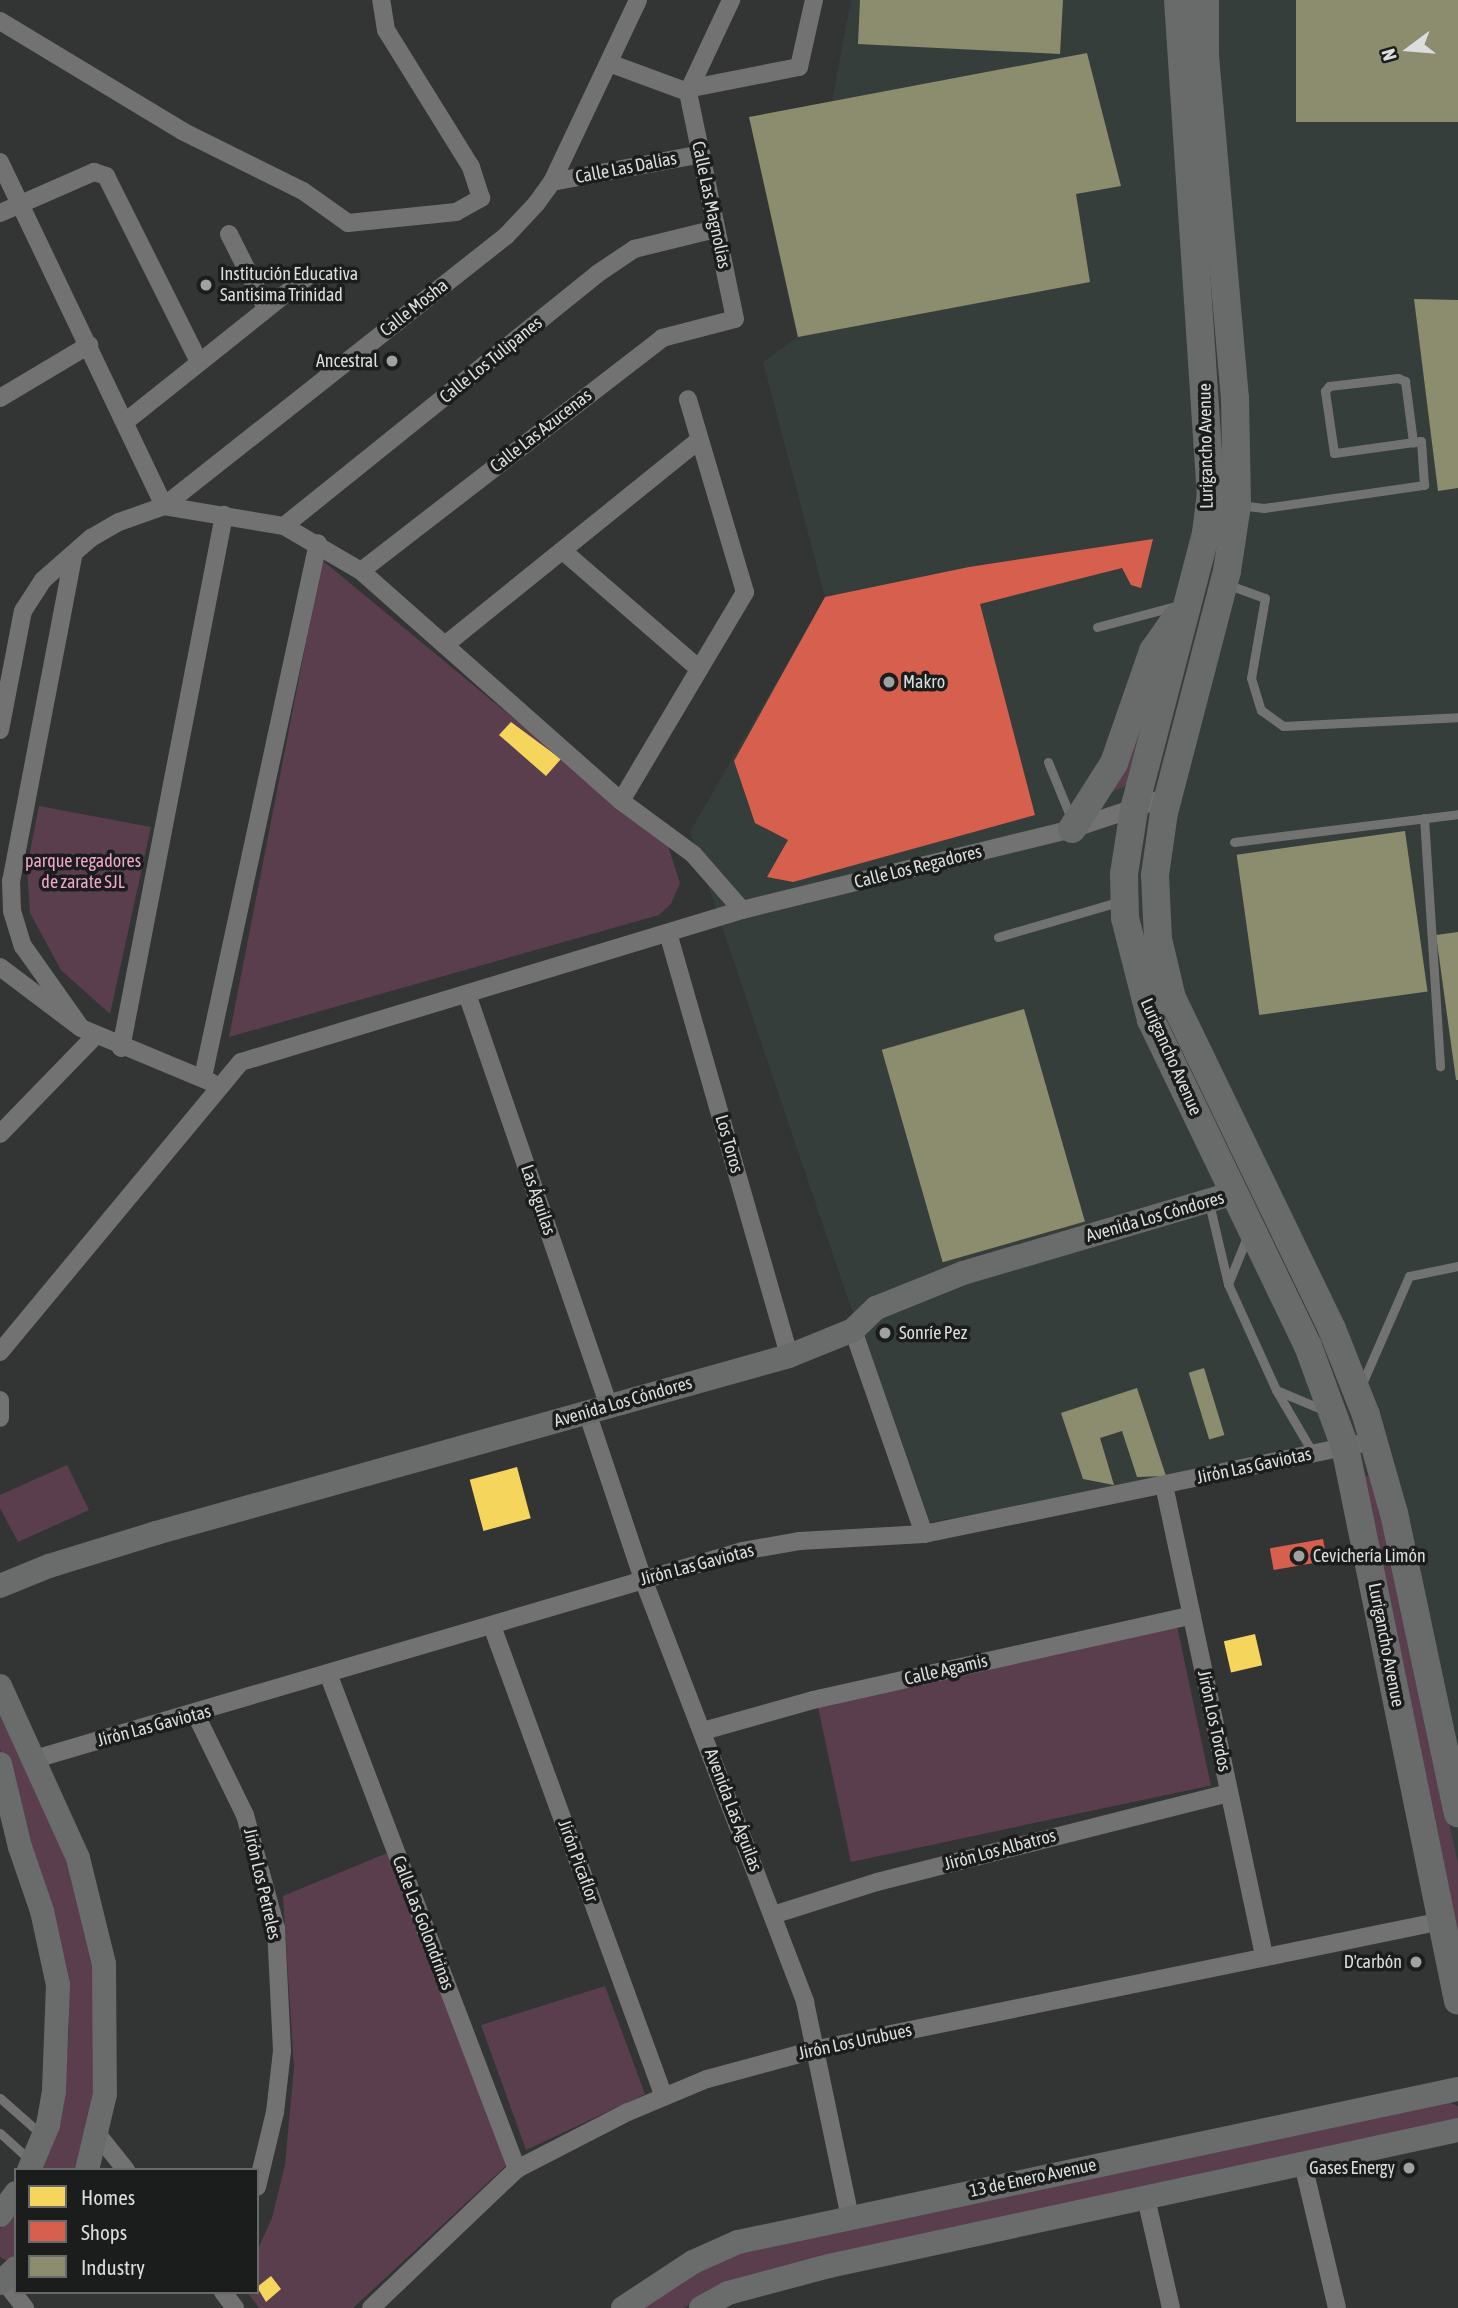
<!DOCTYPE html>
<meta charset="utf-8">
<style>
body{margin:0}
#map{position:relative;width:1458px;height:2308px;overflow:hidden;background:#333434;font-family:"Asap Condensed",sans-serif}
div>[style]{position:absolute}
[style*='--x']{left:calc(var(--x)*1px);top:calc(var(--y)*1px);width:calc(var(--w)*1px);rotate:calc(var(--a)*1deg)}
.built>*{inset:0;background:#363e3b}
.green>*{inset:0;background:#5a3e4e;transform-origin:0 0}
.homes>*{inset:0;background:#f6d55c;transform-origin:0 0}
.shops>*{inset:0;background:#d6604d;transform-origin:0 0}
.industry>*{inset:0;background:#8c8c6e;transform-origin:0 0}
.service>*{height:9px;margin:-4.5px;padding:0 4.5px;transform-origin:4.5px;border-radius:4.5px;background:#727272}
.minor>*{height:18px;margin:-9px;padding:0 9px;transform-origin:9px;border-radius:9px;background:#727272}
.secondary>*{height:24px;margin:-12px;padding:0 12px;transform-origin:12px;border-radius:12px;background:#6a6b6b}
.primary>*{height:28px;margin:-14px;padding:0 14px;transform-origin:14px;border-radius:14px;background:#696a6a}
.dots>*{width:19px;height:19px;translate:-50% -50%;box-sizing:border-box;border:4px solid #1b1c1c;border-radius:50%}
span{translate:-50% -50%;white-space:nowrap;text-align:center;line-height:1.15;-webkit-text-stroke:7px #1b1c1c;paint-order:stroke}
.street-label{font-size:18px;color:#dbdedd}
.poi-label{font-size:18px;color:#dbdedd}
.left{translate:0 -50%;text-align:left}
.right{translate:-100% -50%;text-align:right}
.park-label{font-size:18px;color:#f1a6cf}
.legend{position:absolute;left:14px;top:2168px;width:245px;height:126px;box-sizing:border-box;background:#1b1c1c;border:2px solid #686a69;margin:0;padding:9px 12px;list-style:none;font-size:21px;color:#dbdedd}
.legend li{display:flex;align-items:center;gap:14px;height:35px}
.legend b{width:35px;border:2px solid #686a69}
.north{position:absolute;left:1374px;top:14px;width:70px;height:70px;-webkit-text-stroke:5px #1b1c1c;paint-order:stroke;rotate:254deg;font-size:19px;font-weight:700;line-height:28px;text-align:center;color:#dbdedd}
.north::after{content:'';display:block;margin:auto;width:24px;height:32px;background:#dbdedd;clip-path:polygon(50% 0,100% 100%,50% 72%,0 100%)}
</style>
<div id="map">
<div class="built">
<i style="clip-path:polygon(851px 0,1458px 0,1458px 1917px,1359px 1447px,930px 1522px,848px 1299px,690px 832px,825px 597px,763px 362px,797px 337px,749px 117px,832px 101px)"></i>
</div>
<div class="green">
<i style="clip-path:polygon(322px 560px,668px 846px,680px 883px,671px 904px,659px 915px,229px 1037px)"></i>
<i style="clip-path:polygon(1147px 702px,1130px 784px,1109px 793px)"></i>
<i style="clip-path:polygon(39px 806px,151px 827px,110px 1014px,61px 970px,30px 913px,27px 867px)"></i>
<i style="clip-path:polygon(67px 1465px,89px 1510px,18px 1542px,0 1508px,0 1495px)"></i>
<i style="clip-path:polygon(1362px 1476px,1371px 1476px,1375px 1483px,1458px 1864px,1458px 1954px)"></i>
<i style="left:1177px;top:1626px;width:163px;height:368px;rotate:78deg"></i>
<i style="clip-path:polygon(0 1703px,59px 1832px,92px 1942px,95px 2107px,77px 2170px,41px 2170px,64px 2092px,69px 2030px,66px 1986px,0 1749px)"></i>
<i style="clip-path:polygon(392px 1851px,510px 2162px,353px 2308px,259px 2308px,247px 2292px,257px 2292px,257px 2251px,272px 2218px,285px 2165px,294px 2067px,283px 1896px)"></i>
<i style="clip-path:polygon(605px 1986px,645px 2094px,526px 2150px,481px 2025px)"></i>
<i style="clip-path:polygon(1448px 2102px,1458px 2106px,1458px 2121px,718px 2288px,684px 2308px,634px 2308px,660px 2290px,734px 2255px)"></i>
<i style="clip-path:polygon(16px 2208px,16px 2254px,7px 2261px,0 2257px,0 2229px)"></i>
</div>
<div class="homes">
<i style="clip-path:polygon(511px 722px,561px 759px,546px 776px,499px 735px)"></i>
<i style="left:517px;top:1467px;width:53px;height:49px;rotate:75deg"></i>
<i style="left:1255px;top:1634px;width:32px;height:32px;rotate:77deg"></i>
<i style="clip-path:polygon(271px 2276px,281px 2289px,266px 2302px,257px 2287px)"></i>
</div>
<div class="shops">
<i style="clip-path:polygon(1153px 539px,1141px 588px,1131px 585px,1122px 568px,980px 604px,1035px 815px,793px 882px,767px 877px,788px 840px,755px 823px,734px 761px,825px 597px,969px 567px)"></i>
<i style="left:1323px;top:1539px;width:22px;height:54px;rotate:80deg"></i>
</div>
<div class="industry">
<i style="clip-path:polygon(860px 0,1063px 0,1060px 54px,858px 44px)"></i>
<i style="left:1458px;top:0;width:122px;height:162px;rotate:90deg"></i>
<i style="clip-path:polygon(1087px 53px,1121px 186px,1076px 194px,1090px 282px,798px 337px,749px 117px)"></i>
<i style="clip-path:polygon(1414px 299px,1458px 300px,1458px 488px,1438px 491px)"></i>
<i style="left:1405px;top:831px;width:162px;height:170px;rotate:82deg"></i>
<i style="clip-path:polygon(1458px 932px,1458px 1080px,1456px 1080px,1436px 935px)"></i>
<i style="left:1024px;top:1009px;width:221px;height:148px;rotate:74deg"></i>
<i style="left:1204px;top:1368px;width:70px;height:16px;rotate:73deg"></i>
<i style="clip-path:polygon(1137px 1388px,1166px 1476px,1137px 1477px,1122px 1431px,1100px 1438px,1114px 1485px,1083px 1479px,1061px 1413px)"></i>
</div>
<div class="service">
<i style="--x:1239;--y:505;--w:25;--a:7"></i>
<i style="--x:1264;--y:508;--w:162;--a:-8.2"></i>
<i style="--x:1424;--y:485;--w:44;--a:-93.9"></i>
<i style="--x:1421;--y:441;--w:88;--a:172.1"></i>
<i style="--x:1334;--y:453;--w:63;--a:-98.3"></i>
<i style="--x:1325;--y:391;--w:6;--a:-51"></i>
<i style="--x:1329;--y:386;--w:69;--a:-6.6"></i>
<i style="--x:1398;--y:378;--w:8;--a:23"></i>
<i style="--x:1405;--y:381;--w:62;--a:82.5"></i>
<i style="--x:1229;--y:585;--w:38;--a:20"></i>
<i style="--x:1265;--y:598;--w:81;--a:99.9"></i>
<i style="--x:1251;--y:678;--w:34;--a:73"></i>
<i style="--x:1261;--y:710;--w:27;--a:36"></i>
<i style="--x:1283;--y:726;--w:175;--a:-2.9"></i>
<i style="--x:1097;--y:627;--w:82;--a:-14.9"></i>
<i style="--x:1048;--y:762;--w:61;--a:67.7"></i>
<i style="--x:1424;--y:818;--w:249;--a:86.3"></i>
<i style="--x:1234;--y:842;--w:226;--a:-7.1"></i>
<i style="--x:998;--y:937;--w:128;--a:-16.3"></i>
<i style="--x:1209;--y:1203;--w:83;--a:76.8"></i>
<i style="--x:1228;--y:1284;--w:116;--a:65.6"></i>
<i style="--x:1276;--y:1390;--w:73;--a:59.6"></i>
<i style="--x:1228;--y:1284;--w:51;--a:-68"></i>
<i style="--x:1361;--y:1386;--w:120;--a:-66.4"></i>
<i style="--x:1409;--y:1276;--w:50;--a:-11.5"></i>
<i style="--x:1276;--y:1390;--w:54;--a:22.8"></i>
<i style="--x:0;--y:2098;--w:55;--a:41.3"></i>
<i style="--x:0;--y:2133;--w:42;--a:42.1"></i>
</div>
<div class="minor">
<i style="--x:0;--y:21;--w:213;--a:31.1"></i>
<i style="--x:182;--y:131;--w:135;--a:26.4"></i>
<i style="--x:303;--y:191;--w:55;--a:35.4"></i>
<i style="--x:348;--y:223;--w:109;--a:-5.8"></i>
<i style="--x:456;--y:212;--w:29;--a:-29"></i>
<i style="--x:481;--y:198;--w:33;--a:-108"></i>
<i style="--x:471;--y:167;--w:161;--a:-121.8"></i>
<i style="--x:386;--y:30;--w:30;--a:-99"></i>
<i style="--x:609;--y:63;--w:84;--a:20.2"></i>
<i style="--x:692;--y:88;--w:109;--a:-11.1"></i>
<i style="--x:799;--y:67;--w:69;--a:-77.4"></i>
<i style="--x:688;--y:92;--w:102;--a:-64.9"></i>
<i style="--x:0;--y:162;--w:381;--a:64.5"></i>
<i style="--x:552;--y:182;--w:152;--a:-10.6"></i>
<i style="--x:0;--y:213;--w:103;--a:-23.6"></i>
<i style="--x:94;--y:172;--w:13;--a:18"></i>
<i style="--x:106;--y:176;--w:206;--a:63.4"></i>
<i style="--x:229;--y:234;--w:83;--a:63.4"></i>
<i style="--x:0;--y:398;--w:104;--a:-30.8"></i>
<i style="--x:125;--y:422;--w:236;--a:-38.6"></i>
<i style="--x:164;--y:506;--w:436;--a:-38.3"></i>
<i style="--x:506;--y:236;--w:44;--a:-46.8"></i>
<i style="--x:536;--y:204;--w:27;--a:-54"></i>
<i style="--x:552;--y:182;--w:201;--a:-64.7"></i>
<i style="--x:284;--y:526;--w:402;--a:-38.8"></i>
<i style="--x:597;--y:274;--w:45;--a:-34"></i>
<i style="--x:634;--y:249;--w:84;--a:-13.7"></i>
<i style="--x:563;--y:551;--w:180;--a:40.9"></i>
<i style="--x:73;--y:557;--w:330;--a:100.8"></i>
<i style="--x:11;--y:881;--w:30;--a:88"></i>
<i style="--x:12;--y:911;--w:37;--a:73"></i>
<i style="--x:23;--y:946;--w:100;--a:54.7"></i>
<i style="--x:361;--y:571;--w:381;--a:-37.7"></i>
<i style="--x:662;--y:338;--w:75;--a:-14.6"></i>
<i style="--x:735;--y:319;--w:232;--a:-101.7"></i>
<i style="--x:445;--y:645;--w:326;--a:-38.9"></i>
<i style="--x:0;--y:730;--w:121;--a:-79.1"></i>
<i style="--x:23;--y:611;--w:37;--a:-57"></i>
<i style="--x:43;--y:580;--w:64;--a:-41.2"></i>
<i style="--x:91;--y:538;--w:32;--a:-30"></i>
<i style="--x:119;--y:522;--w:48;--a:-19.6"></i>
<i style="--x:164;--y:506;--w:122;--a:9.5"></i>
<i style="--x:284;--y:526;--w:89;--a:30.3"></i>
<i style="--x:361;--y:571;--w:347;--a:41.5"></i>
<i style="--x:621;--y:801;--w:89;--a:36.4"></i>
<i style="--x:693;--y:854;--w:74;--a:48.8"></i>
<i style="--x:621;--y:801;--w:243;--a:-59.3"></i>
<i style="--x:745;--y:592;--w:201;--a:-106.5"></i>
<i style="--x:668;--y:933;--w:440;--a:74"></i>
<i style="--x:0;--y:967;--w:101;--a:37"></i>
<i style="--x:81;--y:1028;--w:141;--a:22.6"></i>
<i style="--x:467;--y:994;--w:436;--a:71"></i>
<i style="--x:121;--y:1048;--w:543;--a:-79.06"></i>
<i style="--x:203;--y:1077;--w:546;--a:-77.85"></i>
<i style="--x:0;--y:1134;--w:138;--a:-45.9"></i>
<i style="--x:853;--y:1330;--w:216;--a:70.8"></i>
<i style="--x:0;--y:1352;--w:377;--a:-50.3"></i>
<i style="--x:241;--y:1062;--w:524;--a:-16.88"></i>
<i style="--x:742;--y:910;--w:340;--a:-13.8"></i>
<i style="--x:1072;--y:829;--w:100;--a:-18.6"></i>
<i style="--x:0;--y:1400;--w:18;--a:90"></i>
<i style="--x:587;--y:1412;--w:176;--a:71.5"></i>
<i style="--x:643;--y:1579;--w:453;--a:69"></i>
<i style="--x:805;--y:2002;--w:220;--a:78.2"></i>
<i style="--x:1164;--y:1485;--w:482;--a:78"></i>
<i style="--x:492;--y:1626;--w:501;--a:69.94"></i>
<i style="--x:329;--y:1676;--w:528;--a:69.13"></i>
<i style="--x:196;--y:1715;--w:111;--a:63.9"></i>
<i style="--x:245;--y:1815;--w:117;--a:74.7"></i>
<i style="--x:276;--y:1928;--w:123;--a:87.2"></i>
<i style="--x:282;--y:2051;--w:61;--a:96.5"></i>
<i style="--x:275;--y:2112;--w:77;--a:103.5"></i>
<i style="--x:703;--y:1731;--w:114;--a:-15.7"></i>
<i style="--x:813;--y:1700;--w:388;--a:-12.6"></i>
<i style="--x:35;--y:1759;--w:737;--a:-16.39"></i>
<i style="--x:742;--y:1551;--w:59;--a:-9.8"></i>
<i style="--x:800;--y:1541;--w:124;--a:-3.2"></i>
<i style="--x:924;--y:1534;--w:460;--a:-11.7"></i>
<i style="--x:773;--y:1915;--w:109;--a:-17.6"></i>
<i style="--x:877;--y:1882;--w:363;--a:-14.2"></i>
<i style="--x:98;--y:2135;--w:45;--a:51.3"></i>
<i style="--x:1303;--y:2164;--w:148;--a:76.7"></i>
<i style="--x:1146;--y:2198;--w:113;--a:77.2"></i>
<i style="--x:0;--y:2276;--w:41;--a:52"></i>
<i style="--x:223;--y:2292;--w:20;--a:53"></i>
<i style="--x:371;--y:2308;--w:202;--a:-43.6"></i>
<i style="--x:517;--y:2169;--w:125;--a:-27.2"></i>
<i style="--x:628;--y:2112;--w:86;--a:-22.7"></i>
<i style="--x:707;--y:2079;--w:115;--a:-15.1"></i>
<i style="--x:818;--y:2049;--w:637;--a:-11.59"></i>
</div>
<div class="secondary">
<i style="--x:0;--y:1586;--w:53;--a:-22.2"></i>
<i style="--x:49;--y:1566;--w:112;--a:-17.1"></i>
<i style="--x:156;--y:1533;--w:657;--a:-15.62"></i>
<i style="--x:789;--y:1356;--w:69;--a:-22.1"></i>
<i style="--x:853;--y:1330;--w:32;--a:-44"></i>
<i style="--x:876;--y:1308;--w:94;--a:-21.9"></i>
<i style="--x:963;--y:1273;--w:283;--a:-16.4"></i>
<i style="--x:0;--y:1686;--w:189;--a:65.6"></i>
<i style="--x:78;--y:1858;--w:109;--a:76.2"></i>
<i style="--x:104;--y:1964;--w:130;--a:89.6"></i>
<i style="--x:105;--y:2094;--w:78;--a:103.3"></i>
<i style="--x:0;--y:1764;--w:85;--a:76.5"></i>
<i style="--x:20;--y:1847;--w:68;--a:71"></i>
<i style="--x:42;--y:1911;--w:76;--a:77.8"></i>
<i style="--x:58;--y:1985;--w:106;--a:92.2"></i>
<i style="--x:54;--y:2091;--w:35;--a:100"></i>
<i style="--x:48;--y:2125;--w:49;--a:112.9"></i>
<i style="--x:0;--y:2215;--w:27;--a:-54"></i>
<i style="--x:0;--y:2283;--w:22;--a:-43"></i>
<i style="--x:623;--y:2308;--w:84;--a:-33.3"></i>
<i style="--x:693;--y:2262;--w:49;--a:-24"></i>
<i style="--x:738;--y:2242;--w:736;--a:-12"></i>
<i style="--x:701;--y:2308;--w:31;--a:-29"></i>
<i style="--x:728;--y:2293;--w:105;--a:-15"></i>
<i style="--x:829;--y:2266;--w:644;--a:-12.2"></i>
</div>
<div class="primary">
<i style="--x:1178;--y:0;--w:494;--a:86.2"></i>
<i style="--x:1211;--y:493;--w:40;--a:97.1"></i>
<i style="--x:1206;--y:533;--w:286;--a:104.6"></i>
<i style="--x:1134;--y:810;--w:65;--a:98.9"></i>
<i style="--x:1124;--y:874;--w:44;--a:88.7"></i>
<i style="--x:1125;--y:918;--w:105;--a:75.7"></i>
<i style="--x:1151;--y:1020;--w:362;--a:64.3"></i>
<i style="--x:1308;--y:1346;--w:108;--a:69.9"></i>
<i style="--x:1345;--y:1447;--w:565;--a:78.47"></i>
<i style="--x:1205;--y:0;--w:56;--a:90"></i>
<i style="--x:1205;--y:56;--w:343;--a:85"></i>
<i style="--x:1235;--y:398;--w:107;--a:88.9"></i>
<i style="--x:1237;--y:505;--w:67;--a:98.6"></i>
<i style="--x:1227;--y:571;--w:249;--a:104.6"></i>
<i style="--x:1164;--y:812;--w:64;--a:98.1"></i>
<i style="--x:1155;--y:875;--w:64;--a:87.3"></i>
<i style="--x:1158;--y:939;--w:61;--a:76.7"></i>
<i style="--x:1172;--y:998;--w:368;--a:64.2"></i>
<i style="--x:1332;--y:1329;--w:92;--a:68.4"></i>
<i style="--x:1366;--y:1415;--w:102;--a:74.1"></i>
<i style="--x:1394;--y:1513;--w:307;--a:78"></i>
<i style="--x:1072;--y:829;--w:78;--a:-57.5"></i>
<i style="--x:1114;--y:763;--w:119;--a:-70.8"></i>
<i style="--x:1153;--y:651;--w:42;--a:-54.8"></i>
</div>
<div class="dots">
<i style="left:206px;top:285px;background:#a0a2a2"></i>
<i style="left:392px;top:361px;background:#a0a2a2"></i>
<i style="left:889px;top:682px;background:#a0a2a2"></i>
<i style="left:885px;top:1333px;background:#a0a2a2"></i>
<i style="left:1299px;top:1556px;background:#a0a2a2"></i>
<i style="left:1416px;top:1962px;background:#a0a2a2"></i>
<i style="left:1409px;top:2168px;background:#a0a2a2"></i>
</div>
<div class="street-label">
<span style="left:626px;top:168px;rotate:-11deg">Calle Las Dalias</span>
<span style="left:711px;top:205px;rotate:78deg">Calle Las Magnolias</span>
<span style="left:414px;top:308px;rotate:-38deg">Calle Mosha</span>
<span style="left:491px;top:360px;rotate:-39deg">Calle Los Tulipanes</span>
<span style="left:541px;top:431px;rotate:-38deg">Calle Las Azucenas</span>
<span style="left:1206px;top:446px;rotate:-91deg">Lurigancho Avenue</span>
<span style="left:918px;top:867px;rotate:-14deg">Calle Los Regadores</span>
<span style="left:1171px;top:1057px;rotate:66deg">Lurigancho Avenue</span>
<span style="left:729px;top:1144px;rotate:74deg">Los Toros</span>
<span style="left:538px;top:1200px;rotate:71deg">Las Águilas</span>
<span style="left:1155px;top:1217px;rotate:-16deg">Avenida Los Cóndores</span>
<span style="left:623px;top:1402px;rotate:-16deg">Avenida Los Cóndores</span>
<span style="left:1254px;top:1466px;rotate:-12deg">Jirón Las Gaviotas</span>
<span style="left:697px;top:1565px;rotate:-15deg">Jirón Las Gaviotas</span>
<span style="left:1386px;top:1645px;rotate:79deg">Lurigancho Avenue</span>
<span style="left:946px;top:1670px;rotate:-13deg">Calle Agamis</span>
<span style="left:1214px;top:1721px;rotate:78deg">Jirón Los Tordos</span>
<span style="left:154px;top:1726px;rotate:-15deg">Jirón Las Gaviotas</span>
<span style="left:733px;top:1810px;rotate:69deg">Avenida Las Águilas</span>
<span style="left:1000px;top:1850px;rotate:-15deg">Jirón Los Albatros</span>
<span style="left:578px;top:1861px;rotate:70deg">Jirón Picaflor</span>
<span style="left:262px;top:1884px;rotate:77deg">Jirón Los Petreles</span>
<span style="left:423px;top:1923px;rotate:69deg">Calle Las Golondrinas</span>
<span style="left:855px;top:2042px;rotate:-12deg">Jirón Los Urubues</span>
<span style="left:1033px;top:2178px;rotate:-12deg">13 de Enero Avenue</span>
</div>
<div class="poi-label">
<span class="left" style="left:220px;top:285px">Institución Educativa<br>Santisima Trinidad</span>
<span class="right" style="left:378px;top:361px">Ancestral</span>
<span class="left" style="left:903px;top:682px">Makro</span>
<span class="left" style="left:899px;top:1333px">Sonríe Pez</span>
<span class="left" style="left:1313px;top:1556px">Cevichería Limón</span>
<span class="right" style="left:1402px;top:1962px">D'carbón</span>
<span class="right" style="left:1395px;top:2168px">Gases Energy</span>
</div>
<div class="park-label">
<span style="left:83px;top:872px">parque regadores<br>de zarate SJL</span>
</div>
<ul class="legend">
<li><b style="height:19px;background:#f6d55c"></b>Homes</li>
<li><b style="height:19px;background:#d6604d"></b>Shops</li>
<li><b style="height:19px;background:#8c8c6e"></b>Industry</li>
</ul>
<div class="north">N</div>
</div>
